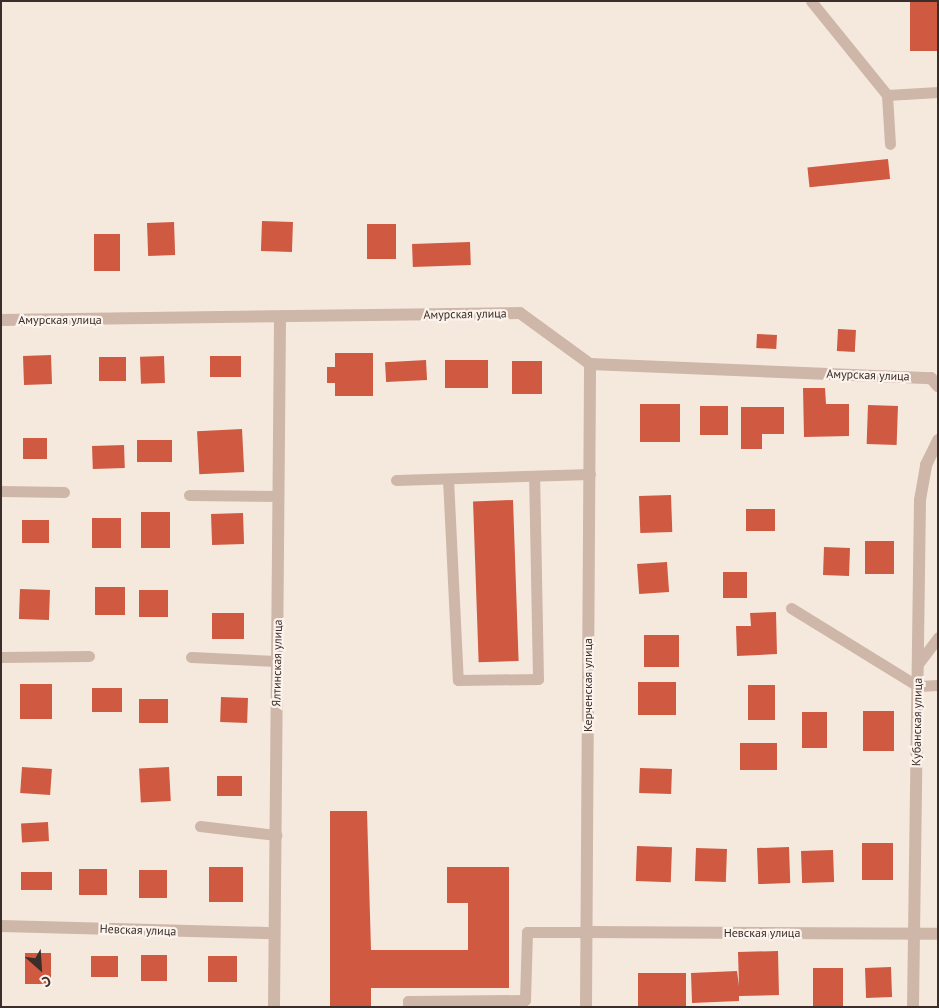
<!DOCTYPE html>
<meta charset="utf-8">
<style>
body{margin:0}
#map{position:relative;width:939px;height:1008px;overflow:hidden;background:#f5e9de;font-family:"PT Sans",sans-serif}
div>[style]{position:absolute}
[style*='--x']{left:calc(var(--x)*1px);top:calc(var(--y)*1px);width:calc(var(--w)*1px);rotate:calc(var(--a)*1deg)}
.building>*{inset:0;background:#d05941;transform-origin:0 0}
.lane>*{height:11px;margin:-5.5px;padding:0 5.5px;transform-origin:5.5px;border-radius:5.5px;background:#ceb7a9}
.street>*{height:12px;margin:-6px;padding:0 6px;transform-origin:6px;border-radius:6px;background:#ceb7a9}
span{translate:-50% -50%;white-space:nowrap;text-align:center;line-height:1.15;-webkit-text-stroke:4.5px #fcf3ec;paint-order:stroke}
.street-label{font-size:12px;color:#3b2d29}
.frame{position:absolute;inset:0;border:2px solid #3b2d29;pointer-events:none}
.north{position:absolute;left:15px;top:943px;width:50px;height:50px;-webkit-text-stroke:4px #fcf3ec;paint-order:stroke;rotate:154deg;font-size:14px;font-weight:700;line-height:20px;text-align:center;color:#3b2d29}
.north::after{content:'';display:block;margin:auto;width:18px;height:22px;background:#3b2d29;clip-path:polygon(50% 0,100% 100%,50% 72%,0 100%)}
</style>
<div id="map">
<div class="building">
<i style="left:910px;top:1px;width:28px;height:50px"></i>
<i style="left:888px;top:159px;width:20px;height:81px;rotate:84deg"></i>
<i style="left:262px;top:221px;width:31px;height:30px;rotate:2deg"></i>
<i style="left:174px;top:222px;width:33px;height:27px;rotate:88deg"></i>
<i style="left:367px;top:224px;width:29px;height:35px"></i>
<i style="left:94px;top:234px;width:26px;height:37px"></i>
<i style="left:470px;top:242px;width:23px;height:58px;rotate:88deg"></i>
<i style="left:838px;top:329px;width:18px;height:22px;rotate:3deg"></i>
<i style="left:757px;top:334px;width:20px;height:14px;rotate:3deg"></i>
<i style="clip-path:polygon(335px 353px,373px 353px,373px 396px,335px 396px,335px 383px,327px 383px,327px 367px,335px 367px)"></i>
<i style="left:51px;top:355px;width:29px;height:28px;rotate:88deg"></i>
<i style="left:164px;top:356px;width:27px;height:24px;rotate:88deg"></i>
<i style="left:210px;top:356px;width:31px;height:21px"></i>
<i style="left:99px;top:357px;width:27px;height:24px"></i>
<i style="left:426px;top:360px;width:20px;height:41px;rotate:87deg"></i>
<i style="left:445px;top:360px;width:43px;height:28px"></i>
<i style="left:542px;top:361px;width:33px;height:30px;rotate:90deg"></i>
<i style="clip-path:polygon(803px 388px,825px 388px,826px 404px,849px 404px,849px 436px,804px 437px)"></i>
<i style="left:640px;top:404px;width:40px;height:38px"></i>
<i style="left:868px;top:405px;width:30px;height:39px;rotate:2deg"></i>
<i style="left:700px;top:406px;width:28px;height:29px"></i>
<i style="clip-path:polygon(741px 407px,784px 407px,784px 434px,762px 434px,762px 449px,741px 449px)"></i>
<i style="left:242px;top:429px;width:43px;height:45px;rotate:87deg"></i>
<i style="left:23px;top:438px;width:24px;height:21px"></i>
<i style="left:172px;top:440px;width:22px;height:35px;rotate:90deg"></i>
<i style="left:124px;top:445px;width:23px;height:32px;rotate:88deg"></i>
<i style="left:671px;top:495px;width:37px;height:32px;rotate:88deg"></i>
<i style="left:513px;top:500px;width:161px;height:40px;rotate:88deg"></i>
<i style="left:746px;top:509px;width:29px;height:22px"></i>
<i style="left:141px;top:512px;width:29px;height:36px"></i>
<i style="left:243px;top:513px;width:31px;height:32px;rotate:88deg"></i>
<i style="left:121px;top:518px;width:30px;height:29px;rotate:90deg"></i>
<i style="left:22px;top:520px;width:27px;height:23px"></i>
<i style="left:865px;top:541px;width:29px;height:33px"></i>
<i style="left:824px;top:547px;width:26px;height:28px;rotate:2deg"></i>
<i style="left:667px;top:562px;width:30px;height:30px;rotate:86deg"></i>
<i style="left:723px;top:572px;width:24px;height:26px"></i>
<i style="left:95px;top:587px;width:30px;height:28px"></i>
<i style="left:20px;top:589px;width:30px;height:30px;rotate:2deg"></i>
<i style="left:168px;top:590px;width:27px;height:29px;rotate:90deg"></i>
<i style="clip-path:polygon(776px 612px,777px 654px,737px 656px,736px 626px,751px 626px,750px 613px)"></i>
<i style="left:212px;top:613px;width:32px;height:26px"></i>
<i style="left:679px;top:635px;width:32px;height:35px;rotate:90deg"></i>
<i style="left:638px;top:682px;width:38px;height:33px"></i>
<i style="left:20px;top:684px;width:32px;height:35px"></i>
<i style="left:748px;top:685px;width:27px;height:35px"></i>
<i style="left:122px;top:688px;width:24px;height:30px;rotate:90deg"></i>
<i style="left:221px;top:697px;width:27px;height:25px;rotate:2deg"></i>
<i style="left:139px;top:699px;width:29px;height:24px"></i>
<i style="left:863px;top:711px;width:31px;height:40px"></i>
<i style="left:827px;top:712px;width:36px;height:25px;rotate:90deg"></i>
<i style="left:740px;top:743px;width:37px;height:27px"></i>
<i style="left:22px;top:767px;width:30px;height:26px;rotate:4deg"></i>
<i style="left:169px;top:767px;width:34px;height:30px;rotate:87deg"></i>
<i style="left:640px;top:768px;width:32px;height:25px;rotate:2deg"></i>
<i style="left:217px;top:776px;width:25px;height:20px"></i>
<i style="clip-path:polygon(330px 811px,367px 811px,371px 950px,468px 950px,468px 903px,447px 903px,447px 867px,509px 867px,509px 988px,371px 988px,371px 1007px,330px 1007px)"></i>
<i style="left:48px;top:822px;width:19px;height:27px;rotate:87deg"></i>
<i style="left:862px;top:843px;width:31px;height:37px"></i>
<i style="left:637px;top:846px;width:35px;height:35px;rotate:2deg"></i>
<i style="left:789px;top:847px;width:36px;height:32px;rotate:88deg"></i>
<i style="left:696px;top:848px;width:31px;height:33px;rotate:2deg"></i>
<i style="left:833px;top:850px;width:32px;height:32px;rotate:88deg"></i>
<i style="left:209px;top:867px;width:34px;height:35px"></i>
<i style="left:79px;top:869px;width:28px;height:26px"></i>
<i style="left:139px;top:870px;width:28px;height:28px"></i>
<i style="left:21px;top:872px;width:31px;height:18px"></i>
<i style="clip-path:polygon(778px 951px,779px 995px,739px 996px,739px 1001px,692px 1003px,691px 973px,737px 971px,739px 986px,738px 952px)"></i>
<i style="left:25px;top:953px;width:26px;height:31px"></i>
<i style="left:141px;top:955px;width:26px;height:26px"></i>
<i style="left:91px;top:956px;width:27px;height:21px"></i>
<i style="left:208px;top:956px;width:29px;height:26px"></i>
<i style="left:891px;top:967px;width:30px;height:26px;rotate:88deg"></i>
<i style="left:843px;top:968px;width:39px;height:30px;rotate:90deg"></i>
<i style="left:686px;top:973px;width:33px;height:48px;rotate:90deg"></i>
</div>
<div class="lane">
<i style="--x:811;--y:1;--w:121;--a:51"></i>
<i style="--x:887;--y:95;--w:51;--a:-3.4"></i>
<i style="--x:887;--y:95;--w:49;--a:86.5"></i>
<i style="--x:448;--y:479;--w:201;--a:87.2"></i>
<i style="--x:458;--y:680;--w:80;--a:-0.7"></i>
<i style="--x:538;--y:679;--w:203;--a:-91.1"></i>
<i style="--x:396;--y:480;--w:194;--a:-1.8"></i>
<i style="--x:1;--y:491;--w:63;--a:0.9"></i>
<i style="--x:189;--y:495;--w:89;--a:0.6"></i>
<i style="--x:791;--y:608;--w:149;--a:31.6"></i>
<i style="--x:918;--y:686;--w:20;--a:-3"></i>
<i style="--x:1;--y:657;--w:88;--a:-0.7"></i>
<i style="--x:191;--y:657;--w:86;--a:2.7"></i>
<i style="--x:918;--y:664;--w:34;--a:-53"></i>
<i style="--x:200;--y:826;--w:77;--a:6.8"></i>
<i style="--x:408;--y:1007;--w:6;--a:-90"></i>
<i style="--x:408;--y:1001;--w:117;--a:-0.5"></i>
<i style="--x:525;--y:1000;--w:68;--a:-88.3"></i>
<i style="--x:527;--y:932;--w:60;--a:0"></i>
</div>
<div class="street">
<i style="--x:1;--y:320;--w:519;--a:-0.77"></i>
<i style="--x:520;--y:313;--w:87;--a:36.1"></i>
<i style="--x:590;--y:364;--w:341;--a:2.4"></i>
<i style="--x:931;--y:378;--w:11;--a:49"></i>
<i style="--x:1;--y:926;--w:273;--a:1.5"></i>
<i style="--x:587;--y:932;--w:351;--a:0.3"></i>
<i style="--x:274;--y:1007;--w:688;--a:-89.5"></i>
<i style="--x:586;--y:1007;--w:643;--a:-89.64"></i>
<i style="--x:913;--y:1007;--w:507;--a:-89.21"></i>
<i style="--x:920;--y:500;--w:36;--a:-80"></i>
<i style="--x:926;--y:465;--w:28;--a:-64"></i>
</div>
<div class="street-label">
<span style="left:465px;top:314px;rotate:-1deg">Амурская улица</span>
<span style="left:60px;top:320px">Амурская улица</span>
<span style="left:868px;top:375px;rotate:2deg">Амурская улица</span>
<span style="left:277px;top:663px;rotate:-89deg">Ялтинская улица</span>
<span style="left:588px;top:685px;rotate:-90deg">Керченская улица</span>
<span style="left:917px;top:722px;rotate:-89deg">Кубанская улица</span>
<span style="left:138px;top:930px;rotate:2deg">Невская улица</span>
<span style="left:762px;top:933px">Невская улица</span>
</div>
<div class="frame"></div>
<div class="north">С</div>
</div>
